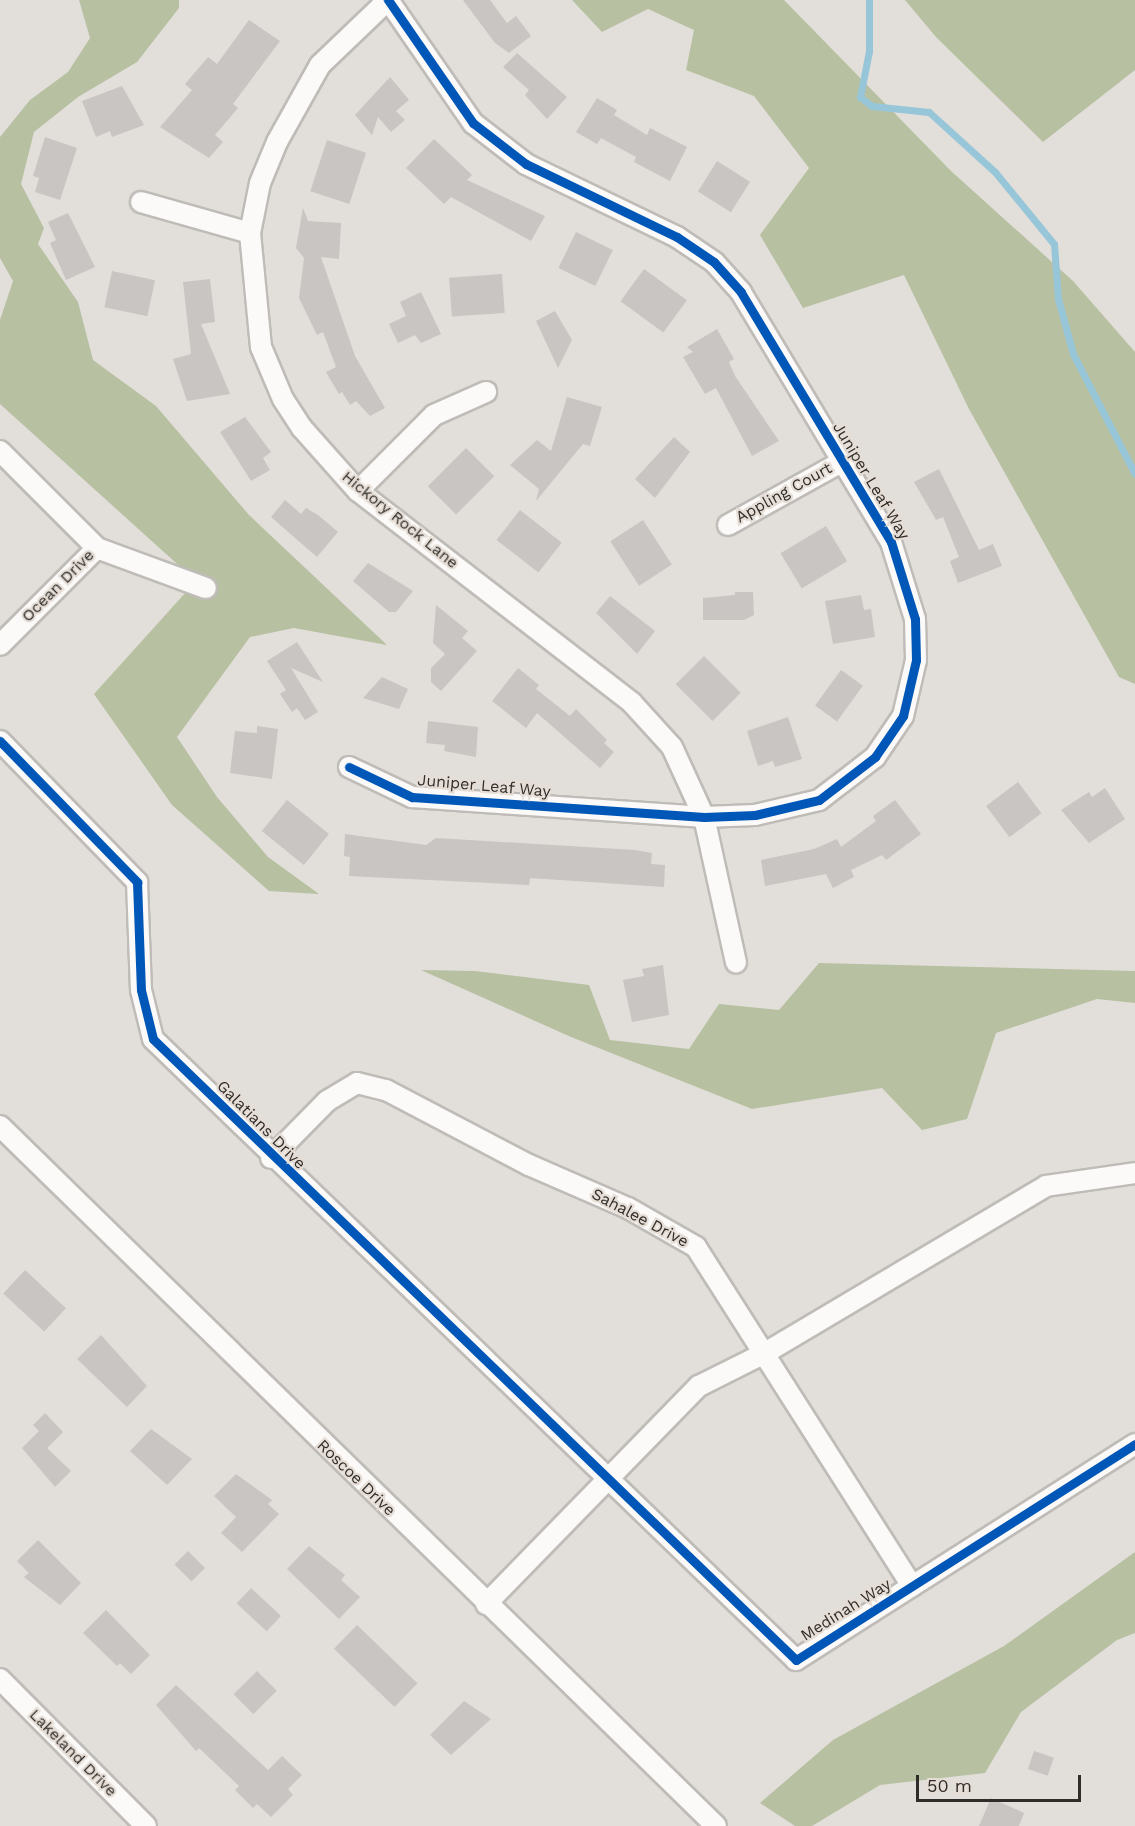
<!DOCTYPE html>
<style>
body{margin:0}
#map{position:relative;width:1135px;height:1826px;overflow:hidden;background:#e2deda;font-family:"Work Sans",sans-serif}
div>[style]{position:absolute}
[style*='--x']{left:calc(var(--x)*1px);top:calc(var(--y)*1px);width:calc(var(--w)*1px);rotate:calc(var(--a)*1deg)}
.forest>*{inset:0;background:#b7c0a1}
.stream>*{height:7px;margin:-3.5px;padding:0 3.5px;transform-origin:3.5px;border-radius:3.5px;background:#98c6d9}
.building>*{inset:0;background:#c8c5c3;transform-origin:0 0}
.roads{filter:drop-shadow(2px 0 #bfbcb8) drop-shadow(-2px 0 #bfbcb8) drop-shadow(0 2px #bfbcb8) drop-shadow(0 -2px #bfbcb8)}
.minor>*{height:20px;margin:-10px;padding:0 10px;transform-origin:10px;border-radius:10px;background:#fbfaf9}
.cycleway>*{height:9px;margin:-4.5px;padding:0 4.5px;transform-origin:4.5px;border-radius:4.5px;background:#0057b8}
span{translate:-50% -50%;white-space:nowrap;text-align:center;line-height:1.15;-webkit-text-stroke:4.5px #e6ded6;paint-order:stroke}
.street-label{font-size:16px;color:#2f2c29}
.scale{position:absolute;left:916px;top:1775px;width:165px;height:27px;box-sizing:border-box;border:3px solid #2f2c29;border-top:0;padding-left:8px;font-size:18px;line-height:21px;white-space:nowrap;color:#2f2c29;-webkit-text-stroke:4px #e6ded6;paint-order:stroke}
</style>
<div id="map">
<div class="forest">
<i style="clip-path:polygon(79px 0,179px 0,179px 8px,137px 62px,78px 97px,34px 132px,21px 184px,44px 228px,38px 244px,78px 302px,93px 360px,156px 406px,249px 515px,387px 645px,294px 628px,250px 637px,177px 737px,217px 797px,268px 857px,319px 894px,269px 891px,172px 805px,94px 694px,196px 581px,0 404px,0 320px,13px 281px,0 258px,0 137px,30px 100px,68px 72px,90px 38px)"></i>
<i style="clip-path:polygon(572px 0,784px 0,951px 171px,1073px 281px,1135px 352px,1135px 684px,1119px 677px,969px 409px,904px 275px,803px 308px,760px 235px,809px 168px,754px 96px,686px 70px,694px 30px,648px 9px,602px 32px)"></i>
<i style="clip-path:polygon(905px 0,1135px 0,1135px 70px,1043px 142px,936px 37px)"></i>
<i style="clip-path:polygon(819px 963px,1135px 971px,1135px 1003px,1097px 999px,996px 1033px,967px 1119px,922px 1130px,882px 1088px,752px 1109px,571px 1037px,421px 970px,475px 971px,589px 985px,610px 1040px,689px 1049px,719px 1004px,779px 1010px)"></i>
<i style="clip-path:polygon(1135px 1552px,1135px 1633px,1117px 1640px,1021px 1712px,985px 1773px,880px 1785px,812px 1826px,795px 1826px,760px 1803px,833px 1740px,1004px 1646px)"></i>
</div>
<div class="stream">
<i style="--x:869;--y:0;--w:51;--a:90"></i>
<i style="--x:869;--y:51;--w:47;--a:101.1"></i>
<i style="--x:860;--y:97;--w:15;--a:37"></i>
<i style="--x:872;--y:106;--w:57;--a:6"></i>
<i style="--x:929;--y:112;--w:89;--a:42.3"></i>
<i style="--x:995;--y:172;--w:93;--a:50.7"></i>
<i style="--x:1054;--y:244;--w:55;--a:85.8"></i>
<i style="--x:1058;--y:299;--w:57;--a:74.7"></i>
<i style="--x:1073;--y:354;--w:135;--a:62.7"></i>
</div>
<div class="building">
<i style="clip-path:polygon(463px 0,490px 0,507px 23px,516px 16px,531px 36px,509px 53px,495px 43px)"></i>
<i style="clip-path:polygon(249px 20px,280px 41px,233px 104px,238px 108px,215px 135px,223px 142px,209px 158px,160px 127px,192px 90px,185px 84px,208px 57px,217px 64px)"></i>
<i style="clip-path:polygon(517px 53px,567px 97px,547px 119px,525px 95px,529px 90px,503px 67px)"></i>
<i style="clip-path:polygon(390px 77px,409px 100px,396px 111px,405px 120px,391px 132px,378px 117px,372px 135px,355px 115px)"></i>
<i style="clip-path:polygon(122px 86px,144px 125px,112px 137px,110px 131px,96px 137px,82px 101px)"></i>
<i style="clip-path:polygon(597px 98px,617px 110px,614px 115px,647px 135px,650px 128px,687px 147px,670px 181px,634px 162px,636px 157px,601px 138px,597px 144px,576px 132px)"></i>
<i style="clip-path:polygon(45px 137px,77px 148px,60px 200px,35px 192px,39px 178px,33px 176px)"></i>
<i style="clip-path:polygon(434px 139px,472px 175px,467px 180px,545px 216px,531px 241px,451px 197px,444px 204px,406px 168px)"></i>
<i style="left:327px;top:140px;width:41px;height:54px;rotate:18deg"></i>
<i style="left:717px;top:161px;width:39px;height:36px;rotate:32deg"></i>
<i style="clip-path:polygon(303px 208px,308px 221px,341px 223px,339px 259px,321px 257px,355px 356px,385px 408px,370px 416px,356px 401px,350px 405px,342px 392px,339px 394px,326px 372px,336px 367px,323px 332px,317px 335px,299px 298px,304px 258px,296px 248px)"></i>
<i style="clip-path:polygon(68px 213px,95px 267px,66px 280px,50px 243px,56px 240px,48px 222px)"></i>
<i style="left:576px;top:232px;width:41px;height:40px;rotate:26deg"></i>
<i style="left:644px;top:269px;width:53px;height:40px;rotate:36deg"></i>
<i style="left:112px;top:271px;width:44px;height:37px;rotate:12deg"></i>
<i style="left:502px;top:274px;width:39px;height:53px;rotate:86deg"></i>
<i style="clip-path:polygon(210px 279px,215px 322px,201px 324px,230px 394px,187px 401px,173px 359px,191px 354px,183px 282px)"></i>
<i style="clip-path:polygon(421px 292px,441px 334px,421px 343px,415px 335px,398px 343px,389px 324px,406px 316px,400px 302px)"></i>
<i style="clip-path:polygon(555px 311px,572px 340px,558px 368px,536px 321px)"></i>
<i style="clip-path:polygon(717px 329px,734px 359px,729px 362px,735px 376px,779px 441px,752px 456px,716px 388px,705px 394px,683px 357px,693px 352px,687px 347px)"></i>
<i style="clip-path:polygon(567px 397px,602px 407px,590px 446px,583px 444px,536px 501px,539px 489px,510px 465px,537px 440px,551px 451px)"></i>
<i style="clip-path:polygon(245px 417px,271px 452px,263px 458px,270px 470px,251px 481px,220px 432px)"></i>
<i style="clip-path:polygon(674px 437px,690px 452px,655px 498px,635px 479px)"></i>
<i style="left:466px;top:448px;width:40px;height:54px;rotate:45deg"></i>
<i style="clip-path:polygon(939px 469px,979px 550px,993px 544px,1002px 566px,958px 583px,950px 561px,959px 557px,943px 517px,936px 520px,914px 482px)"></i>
<i style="clip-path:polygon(285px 500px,301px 514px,306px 508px,318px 515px,338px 532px,317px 557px,271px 517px)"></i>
<i style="left:520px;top:510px;width:53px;height:38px;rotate:38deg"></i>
<i style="left:643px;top:520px;width:53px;height:39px;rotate:57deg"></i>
<i style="left:826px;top:526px;width:41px;height:53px;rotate:59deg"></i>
<i style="clip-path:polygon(368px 563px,413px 591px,396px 612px,389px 612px,353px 581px)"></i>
<i style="clip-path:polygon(735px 592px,753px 592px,754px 615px,744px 620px,703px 620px,703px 598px,735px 595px)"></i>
<i style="clip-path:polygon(861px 595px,864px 610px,871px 609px,875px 637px,833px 644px,825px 601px)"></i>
<i style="clip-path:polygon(610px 596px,655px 631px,637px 654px,596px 613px)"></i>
<i style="clip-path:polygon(436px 605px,468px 631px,462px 638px,477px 651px,441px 691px,431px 682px,431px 668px,445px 654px,433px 643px)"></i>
<i style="clip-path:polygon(297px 642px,323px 682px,291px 668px,318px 712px,305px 720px,297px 708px,292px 712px,280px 694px,286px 690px,267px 661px)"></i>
<i style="left:704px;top:656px;width:52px;height:40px;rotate:45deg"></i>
<i style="clip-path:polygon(518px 668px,539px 685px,536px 689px,570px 716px,576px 709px,607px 740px,604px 743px,614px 752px,600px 768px,537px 713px,526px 728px,492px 701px)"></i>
<i style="left:841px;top:670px;width:27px;height:44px;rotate:36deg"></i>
<i style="clip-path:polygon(382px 677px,408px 689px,399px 709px,363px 698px)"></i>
<i style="clip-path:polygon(788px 717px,802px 759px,775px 767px,773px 761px,758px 766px,747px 731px)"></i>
<i style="clip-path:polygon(428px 721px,478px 727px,476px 757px,444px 751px,445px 745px,426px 743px)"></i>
<i style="clip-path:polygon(257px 726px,278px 729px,272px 779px,230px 773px,235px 731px,257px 733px)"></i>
<i style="left:1018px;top:782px;width:39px;height:40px;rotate:53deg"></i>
<i style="clip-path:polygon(1105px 788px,1125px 819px,1089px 843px,1061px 810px,1089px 792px,1092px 797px)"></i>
<i style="left:287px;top:800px;width:54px;height:40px;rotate:39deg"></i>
<i style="clip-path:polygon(895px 800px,921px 834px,886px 860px,882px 855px,851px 870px,854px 877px,833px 888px,826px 874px,765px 886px,761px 860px,814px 849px,837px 839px,841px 847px,876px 821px,873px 816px)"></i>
<i style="clip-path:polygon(345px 834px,426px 845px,436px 838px,635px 850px,652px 853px,651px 864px,665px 865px,664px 887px,530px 878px,529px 885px,349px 876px,350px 857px,344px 856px)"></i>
<i style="clip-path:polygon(663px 965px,669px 1015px,632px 1022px,623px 980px,644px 976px,642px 969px)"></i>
<i style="left:25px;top:1270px;width:56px;height:32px;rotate:43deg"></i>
<i style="clip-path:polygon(101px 1335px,147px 1386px,127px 1407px,77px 1359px)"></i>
<i style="clip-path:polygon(45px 1413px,63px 1432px,47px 1448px,71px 1471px,55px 1487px,22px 1448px,39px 1431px,33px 1425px)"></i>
<i style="clip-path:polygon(151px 1429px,192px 1459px,167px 1485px,130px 1451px)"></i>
<i style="clip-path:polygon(236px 1474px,272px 1500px,268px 1504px,279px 1514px,242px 1552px,221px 1533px,236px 1517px,214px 1496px)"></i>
<i style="clip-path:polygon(38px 1540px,81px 1583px,60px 1605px,24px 1577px,29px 1573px,17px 1561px)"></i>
<i style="clip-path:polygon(309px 1546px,345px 1575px,341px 1580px,360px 1597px,339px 1619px,287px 1569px)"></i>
<i style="left:188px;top:1551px;width:24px;height:19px;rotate:45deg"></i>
<i style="left:251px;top:1588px;width:41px;height:21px;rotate:43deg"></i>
<i style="clip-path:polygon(106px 1610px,150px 1655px,131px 1674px,120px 1663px,117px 1666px,83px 1633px)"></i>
<i style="left:357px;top:1625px;width:84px;height:33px;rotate:44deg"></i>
<i style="left:257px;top:1671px;width:28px;height:33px;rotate:45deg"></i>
<i style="clip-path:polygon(176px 1685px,268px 1770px,282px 1756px,302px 1775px,288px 1789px,293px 1795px,271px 1817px,257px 1804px,253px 1808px,235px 1790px,239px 1786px,199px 1748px,196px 1751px,156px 1705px)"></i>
<i style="clip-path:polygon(464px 1701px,491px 1719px,451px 1755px,430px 1735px)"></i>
<i style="left:1034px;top:1751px;width:21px;height:19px;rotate:19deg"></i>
<i style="clip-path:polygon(991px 1798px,1024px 1813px,1019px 1826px,979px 1826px)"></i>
</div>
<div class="roads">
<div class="minor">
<i style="--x:388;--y:0;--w:94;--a:136.3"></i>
<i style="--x:320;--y:65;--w:88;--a:119.2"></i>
<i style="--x:277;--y:142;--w:44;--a:112.5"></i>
<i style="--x:260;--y:183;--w:51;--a:101.3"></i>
<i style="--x:250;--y:233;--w:115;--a:84.5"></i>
<i style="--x:261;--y:347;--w:56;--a:67.1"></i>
<i style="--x:283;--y:399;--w:35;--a:57"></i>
<i style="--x:302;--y:428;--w:84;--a:48.4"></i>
<i style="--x:358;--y:491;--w:346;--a:37.7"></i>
<i style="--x:632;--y:703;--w:59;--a:47.7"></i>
<i style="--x:672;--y:747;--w:77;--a:65.4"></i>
<i style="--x:704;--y:817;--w:149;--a:77.6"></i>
<i style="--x:141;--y:202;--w:113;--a:15.9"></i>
<i style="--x:0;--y:451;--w:137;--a:45"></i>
<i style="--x:97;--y:548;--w:137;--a:135"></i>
<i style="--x:358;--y:491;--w:107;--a:-45"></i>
<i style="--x:434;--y:415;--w:57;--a:-23.9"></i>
<i style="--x:728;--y:525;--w:129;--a:-29.1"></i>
<i style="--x:97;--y:548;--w:116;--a:20.2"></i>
<i style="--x:0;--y:741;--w:197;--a:45.8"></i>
<i style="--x:137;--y:882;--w:108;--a:87.9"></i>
<i style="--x:141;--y:990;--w:50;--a:76.2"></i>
<i style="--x:153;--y:1039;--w:894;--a:44"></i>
<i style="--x:796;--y:1660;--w:402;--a:-32.5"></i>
<i style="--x:349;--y:767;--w:70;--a:25.5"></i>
<i style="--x:412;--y:797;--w:293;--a:3.9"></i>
<i style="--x:704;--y:817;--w:51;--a:-2.2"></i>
<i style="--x:755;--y:815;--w:66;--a:-13.2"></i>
<i style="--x:819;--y:800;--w:71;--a:-37.5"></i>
<i style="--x:875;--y:757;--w:50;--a:-55.7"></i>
<i style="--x:903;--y:716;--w:57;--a:-76.9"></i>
<i style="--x:916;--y:660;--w:41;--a:-91.4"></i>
<i style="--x:915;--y:619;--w:81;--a:-107.3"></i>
<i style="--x:891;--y:542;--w:292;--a:-121"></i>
<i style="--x:741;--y:292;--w:40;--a:-132"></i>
<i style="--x:714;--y:262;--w:45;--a:-146"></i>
<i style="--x:677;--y:237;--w:168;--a:-154.2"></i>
<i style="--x:526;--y:164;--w:67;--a:-142.3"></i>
<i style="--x:473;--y:123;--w:150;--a:-124.6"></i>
<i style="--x:0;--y:1126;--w:1001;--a:44.35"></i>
<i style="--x:271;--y:1158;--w:80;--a:-45.5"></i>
<i style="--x:327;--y:1101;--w:35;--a:-31"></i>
<i style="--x:357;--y:1083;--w:30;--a:14"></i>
<i style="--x:386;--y:1090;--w:161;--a:27.7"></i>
<i style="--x:529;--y:1165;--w:108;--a:23.5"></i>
<i style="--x:628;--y:1208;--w:78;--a:29.8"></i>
<i style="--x:696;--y:1247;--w:402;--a:57.5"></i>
<i style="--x:486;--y:1604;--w:305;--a:-45.7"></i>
<i style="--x:699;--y:1386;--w:74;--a:-26.6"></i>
<i style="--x:765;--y:1353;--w:327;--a:-30.7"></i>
<i style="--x:1046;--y:1186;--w:90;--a:-8.3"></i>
<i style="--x:0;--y:1679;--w:207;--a:45.2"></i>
</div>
</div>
<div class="cycleway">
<i style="--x:0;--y:741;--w:197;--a:45.8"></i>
<i style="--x:137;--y:882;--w:108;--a:87.9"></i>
<i style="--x:141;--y:990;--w:50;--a:76.2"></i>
<i style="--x:153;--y:1039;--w:894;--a:44"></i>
<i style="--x:796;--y:1660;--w:402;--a:-32.5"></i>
<i style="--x:349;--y:767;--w:70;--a:25.5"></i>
<i style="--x:412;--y:797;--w:293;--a:3.9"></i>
<i style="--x:704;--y:817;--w:51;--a:-2.2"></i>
<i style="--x:755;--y:815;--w:66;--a:-13.2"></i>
<i style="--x:819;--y:800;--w:71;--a:-37.5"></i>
<i style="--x:875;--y:757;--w:50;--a:-55.7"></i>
<i style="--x:903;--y:716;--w:57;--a:-76.9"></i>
<i style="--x:916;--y:660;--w:41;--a:-91.4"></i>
<i style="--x:915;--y:619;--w:81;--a:-107.3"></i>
<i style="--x:891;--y:542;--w:292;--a:-121"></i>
<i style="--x:741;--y:292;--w:40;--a:-132"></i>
<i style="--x:714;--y:262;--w:45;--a:-146"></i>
<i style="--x:677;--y:237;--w:168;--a:-154.2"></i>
<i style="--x:526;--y:164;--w:67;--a:-142.3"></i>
<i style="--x:473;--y:123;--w:150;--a:-124.6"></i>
</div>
<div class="street-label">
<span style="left:871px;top:481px;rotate:59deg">Juniper Leaf Way</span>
<span style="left:784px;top:493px;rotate:-29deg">Appling Court</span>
<span style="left:400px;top:520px;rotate:39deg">Hickory Rock Lane</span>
<span style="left:58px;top:586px;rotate:-45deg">Ocean Drive</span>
<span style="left:484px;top:786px;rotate:5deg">Juniper Leaf Way</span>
<span style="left:261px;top:1125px;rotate:45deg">Galatians Drive</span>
<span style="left:640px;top:1218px;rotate:28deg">Sahalee Drive</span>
<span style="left:356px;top:1478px;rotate:44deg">Roscoe Drive</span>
<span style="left:846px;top:1610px;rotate:-32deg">Medinah Way</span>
<span style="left:73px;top:1753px;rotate:45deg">Lakeland Drive</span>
</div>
<div class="scale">50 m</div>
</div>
